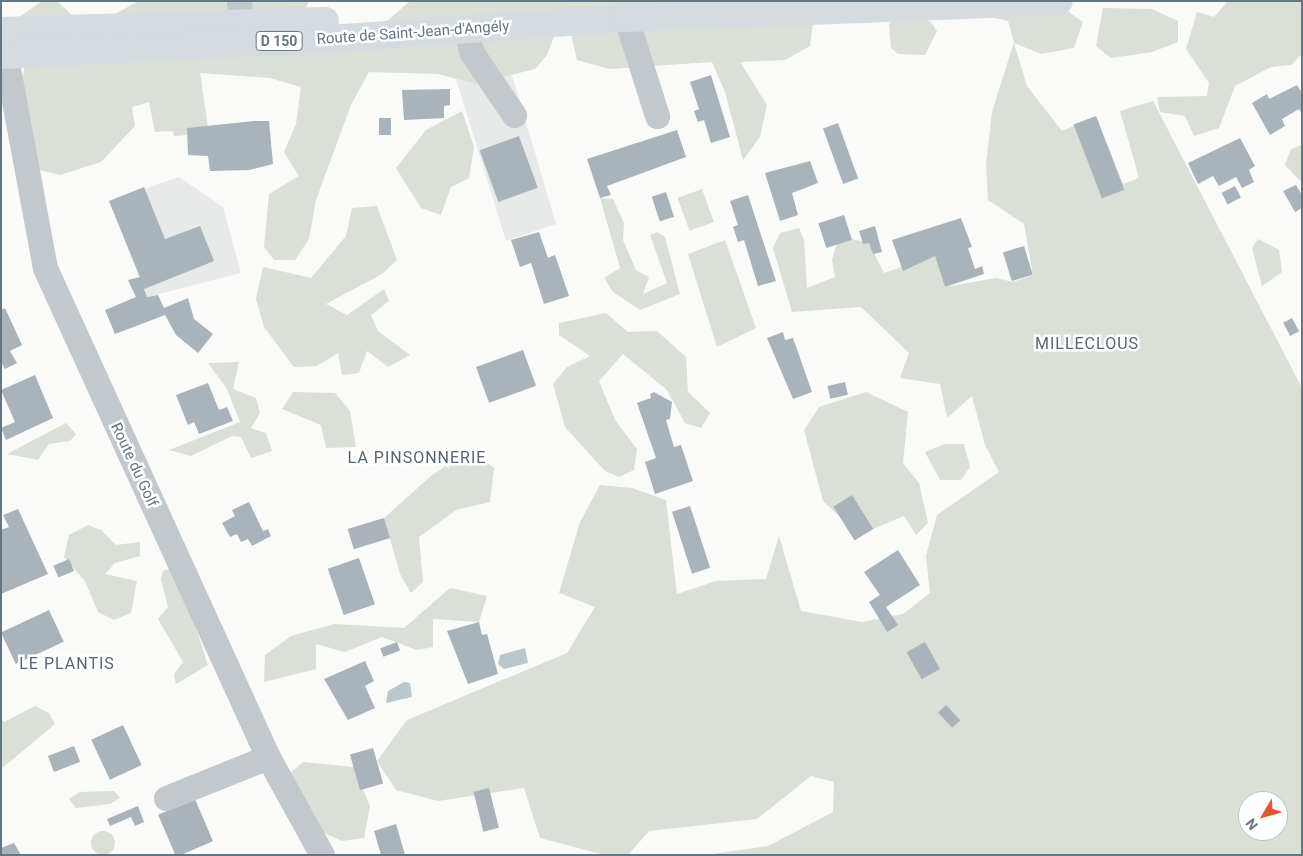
<!DOCTYPE html>
<meta charset="utf-8">
<style>
body{margin:0}
#map{position:relative;width:1303px;height:856px;overflow:hidden;background:#fafaf8;font-family:Roboto,sans-serif}
div>[style]{position:absolute}
[style*='--x']{left:calc(var(--x)*1px);top:calc(var(--y)*1px);width:calc(var(--w)*1px);rotate:calc(var(--a)*1deg)}
.built>*{inset:0;background:#e8e9e9}
.green>*{inset:0;background:#dadfd7;transform-origin:0 0}
.round{border-radius:50%}
.water>*{inset:0;background:#bbc7cb}
.building>*{inset:0;background:#aab3b9;transform-origin:0 0}
.minor>*{height:25px;margin:-12.5px;padding:0 12.5px;transform-origin:12.5px;border-radius:12.5px;background:#c3c8cc}
.major>*{height:28px;margin:-14px;padding:0 14px;transform-origin:14px;border-radius:14px;background:#d6dbdf}
span{translate:-50% -50%;white-space:nowrap;text-align:center;line-height:1.15;-webkit-text-stroke:5px #fff;paint-order:stroke}
.shield-label span{padding:1px 4px;background:#fff;border:1px solid;border-radius:4px;-webkit-text-stroke-width:0}
.shield-label{font-size:14px;color:#657683;font-weight:700}
.street-label{font-size:15px;color:#657683}
.neighbourhood-label{font-size:16px;color:#57646e;letter-spacing:1px}
.frame{position:absolute;inset:0;border:2px solid #657683;pointer-events:none}
.north{position:absolute;left:1238px;top:791px;width:50px;height:50px;box-sizing:border-box;background:#fff;border:1px solid #c1c8cd;border-radius:50%;rotate:233deg;font-size:14px;font-weight:700;line-height:20px;text-align:center;color:#657683}
.north::after{content:'';display:block;margin:auto;width:18px;height:22px;background:#e4572e;clip-path:polygon(50% 0,100% 100%,50% 72%,0 100%)}
</style>
<div id="map">
<div class="built">
<i style="clip-path:polygon(512px 75px,556px 224px,506px 241px,456px 79px,475px 84px)"></i>
<i style="clip-path:polygon(179px 177px,223px 207px,241px 273px,147px 297px,109px 201px)"></i>
</div>
<div class="green">
<i style="clip-path:polygon(42px 1px,57px 1px,73px 16px,112px 16px,138px 1px,309px 1px,295px 31px,357px 47px,410px 1px,816px 1px,810px 46px,785px 60px,740px 62px,767px 105px,760px 137px,743px 160px,725px 92px,712px 62px,609px 69px,577px 60px,565px 8px,547px 55px,535px 69px,475px 84px,438px 74px,369px 72px,351px 105px,316px 200px,309px 239px,295px 260px,274px 260px,264px 247px,269px 194px,299px 176px,284px 152px,296px 124px,301px 87px,270px 78px,200px 73px,208px 127px,187px 128px,187px 135px,174px 136px,173px 131px,155px 132px,149px 102px,132px 107px,135px 126px,101px 162px,60px 175px,35px 169px,20px 87px,24px 71px,19px 17px)"></i>
<i style="clip-path:polygon(evenodd,1053px 1px,1083px 22px,1074px 48px,1041px 54px,1014px 43px,1027px 86px,1062px 131px,1096px 116px,1123px 184px,1139px 178px,1120px 111px,1153px 101px,1302px 388px,1302px 855px,706px 855px,768px 846px,833px 812px,834px 782px,811px 776px,757px 819px,649px 831px,628px 855px,605px 855px,540px 838px,524px 788px,438px 801px,396px 790px,377px 761px,407px 720px,567px 653px,595px 607px,559px 593px,580px 522px,600px 485px,632px 488px,666px 500px,677px 594px,716px 581px,766px 579px,779px 536px,801px 611px,862px 622px,903px 614px,930px 593px,926px 556px,937px 515px,999px 472px,985px 445px,972px 396px,947px 418px,940px 384px,900px 378px,909px 353px,861px 307px,792px 312px,773px 248px,780px 233px,799px 228px,804px 240px,807px 288px,835px 277px,832px 260px,839px 236px,869px 243px,884px 273px,935px 256px,945px 287px,996px 278px,1013px 282px,1033px 275px,1024px 224px,988px 200px,986px 164px,992px 112px,1014px 42px,1008px 21px,939px 6px,1053px 1px,1248px 801px,1278px 801px,1278px 831px,1248px 831px,1248px 801px)"></i>
<i style="clip-path:polygon(1228px 1px,1302px 1px,1302px 54px,1291px 65px,1271px 67px,1235px 86px,1219px 128px,1194px 136px,1185px 116px,1160px 112px,1157px 97px,1207px 96px,1209px 83px,1186px 49px,1197px 12px,1214px 17px)"></i>
<i style="clip-path:polygon(1103px 8px,1152px 9px,1178px 21px,1178px 42px,1152px 52px,1111px 58px,1096px 46px)"></i>
<i style="clip-path:polygon(910px 13px,931px 22px,937px 31px,925px 55px,898px 54px,891px 48px,889px 23px)"></i>
<i style="clip-path:polygon(462px 111px,474px 147px,469px 178px,451px 187px,441px 215px,421px 208px,396px 168px,426px 130px)"></i>
<i style="clip-path:polygon(1302px 145px,1302px 183px,1285px 165px,1291px 149px)"></i>
<i style="left:702px;top:189px;width:35px;height:26px;rotate:70deg"></i>
<i style="clip-path:polygon(600px 198px,613px 199px,624px 223px,623px 240px,636px 270px,649px 277px,643px 294px,667px 283px,650px 235px,657px 232px,665px 237px,680px 294px,640px 310px,613px 292px,604px 278px,620px 268px)"></i>
<i style="clip-path:polygon(377px 206px,397px 260px,382px 274px,326px 304px,347px 315px,384px 289px,389px 301px,371px 315px,378px 331px,410px 355px,388px 367px,367px 351px,359px 373px,342px 375px,338px 353px,317px 366px,294px 367px,264px 327px,256px 299px,263px 267px,311px 278px,346px 236px,352px 208px)"></i>
<i style="clip-path:polygon(1258px 239px,1279px 250px,1282px 272px,1262px 286px,1252px 248px)"></i>
<i style="clip-path:polygon(725px 240px,756px 328px,717px 347px,688px 254px)"></i>
<i style="clip-path:polygon(606px 313px,628px 332px,657px 331px,686px 357px,688px 392px,710px 413px,701px 428px,685px 423px,667px 390px,623px 354px,599px 381px,615px 420px,637px 449px,634px 470px,619px 477px,605px 471px,565px 427px,553px 384px,567px 367px,590px 356px,559px 335px,559px 323px)"></i>
<i style="clip-path:polygon(239px 362px,233px 389px,256px 398px,260px 413px,251px 428px,266px 433px,272px 451px,251px 458px,241px 437px,232px 436px,191px 456px,169px 450px,240px 422px,227px 389px,208px 363px)"></i>
<i style="clip-path:polygon(293px 392px,335px 393px,350px 411px,356px 447px,326px 448px,321px 425px,282px 409px)"></i>
<i style="clip-path:polygon(866px 392px,908px 412px,903px 463px,919px 483px,928px 523px,916px 535px,904px 516px,873px 529px,842px 519px,823px 501px,804px 430px,819px 407px)"></i>
<i style="clip-path:polygon(66px 423px,76px 434px,70px 441px,49px 444px,38px 460px,7px 454px)"></i>
<i style="clip-path:polygon(945px 444px,964px 444px,970px 467px,961px 480px,940px 480px,925px 452px)"></i>
<i style="clip-path:polygon(471px 449px,494px 468px,490px 502px,456px 510px,419px 537px,423px 582px,411px 593px,400px 574px,384px 518px,431px 476px)"></i>
<i style="clip-path:polygon(88px 525px,101px 530px,116px 545px,140px 542px,140px 556px,115px 563px,105px 574px,137px 581px,131px 613px,114px 620px,98px 612px,85px 581px,64px 557px,69px 535px)"></i>
<i style="clip-path:polygon(169px 569px,192px 616px,208px 665px,176px 684px,174px 674px,183px 662px,158px 619px,168px 607px,161px 579px,163px 571px)"></i>
<i style="clip-path:polygon(450px 588px,487px 596px,479px 622px,433px 619px,433px 647px,417px 650px,382px 637px,345px 652px,316px 644px,316px 669px,264px 682px,265px 655px,291px 636px,334px 624px,404px 628px)"></i>
<i style="clip-path:polygon(35px 706px,49px 713px,55px 724px,1px 769px,1px 718px,4px 722px)"></i>
<i style="clip-path:polygon(303px 762px,354px 767px,370px 806px,364px 838px,342px 841px,322px 832px,289px 774px)"></i>
<i style="clip-path:polygon(114px 791px,120px 798px,110px 804px,76px 808px,69px 799px,80px 792px)"></i>
<i class="round" style="left:91px;top:831px;width:24px;height:24px"></i>
</div>
<div class="water">
<i style="clip-path:polygon(525px 648px,528px 663px,504px 669px,498px 664px,500px 655px)"></i>
<i style="clip-path:polygon(404px 682px,410px 683px,412px 697px,386px 703px,388px 691px)"></i>
</div>
<div class="building">
<i style="clip-path:polygon(711px 75px,730px 137px,711px 143px,704px 120px,698px 122px,696px 117px,694px 111px,699px 109px,690px 82px)"></i>
<i style="clip-path:polygon(1297px 85px,1302px 93px,1302px 114px,1299px 109px,1282px 119px,1285px 126px,1270px 135px,1252px 103px,1267px 94px,1269px 99px)"></i>
<i style="clip-path:polygon(450px 89px,450px 105px,444px 106px,444px 118px,404px 120px,402px 90px)"></i>
<i style="left:1096px;top:116px;width:79px;height:24px;rotate:69deg"></i>
<i style="left:379px;top:118px;width:12px;height:17px"></i>
<i style="clip-path:polygon(254px 121px,269px 121px,273px 164px,249px 170px,210px 171px,208px 156px,188px 155px,187px 128px)"></i>
<i style="left:838px;top:123px;width:59px;height:16px;rotate:70deg"></i>
<i style="clip-path:polygon(677px 130px,686px 157px,607px 186px,611px 195px,600px 198px,587px 159px)"></i>
<i style="left:519px;top:136px;width:55px;height:42px;rotate:70deg"></i>
<i style="clip-path:polygon(1240px 138px,1255px 166px,1249px 170px,1254px 182px,1242px 188px,1236px 177px,1219px 186px,1213px 176px,1198px 184px,1188px 163px)"></i>
<i style="clip-path:polygon(810px 161px,818px 183px,792px 193px,798px 215px,780px 221px,765px 173px)"></i>
<i style="clip-path:polygon(1296px 185px,1302px 195px,1302px 208px,1295px 212px,1283px 191px)"></i>
<i style="left:1235px;top:186px;width:13px;height:15px;rotate:63deg"></i>
<i style="clip-path:polygon(144px 187px,165px 239px,200px 226px,214px 261px,144px 289px,147px 297px,158px 295px,164px 308px,188px 298px,194px 319px,213px 334px,198px 353px,176px 335px,165px 315px,115px 334px,105px 310px,136px 297px,128px 280px,140px 277px,109px 201px)"></i>
<i style="left:666px;top:192px;width:26px;height:15px;rotate:72deg"></i>
<i style="clip-path:polygon(748px 195px,776px 281px,758px 286px,744px 240px,738px 242px,733px 227px,738px 225px,730px 201px)"></i>
<i style="left:844px;top:215px;width:26px;height:27px;rotate:72deg"></i>
<i style="clip-path:polygon(961px 218px,972px 247px,968px 248px,975px 269px,982px 266px,984px 274px,945px 287px,935px 256px,903px 271px,892px 240px)"></i>
<i style="clip-path:polygon(875px 226px,882px 252px,873px 254px,869px 243px,863px 244px,859px 231px)"></i>
<i style="clip-path:polygon(539px 232px,548px 258px,555px 255px,569px 296px,544px 304px,531px 263px,520px 267px,511px 240px)"></i>
<i style="left:1024px;top:246px;width:30px;height:22px;rotate:73deg"></i>
<i style="clip-path:polygon(5px 308px,22px 345px,10px 351px,17px 363px,5px 369px,1px 362px,1px 310px)"></i>
<i style="left:1292px;top:318px;width:15px;height:10px;rotate:62deg"></i>
<i style="clip-path:polygon(783px 332px,785px 340px,793px 338px,812px 392px,793px 399px,767px 338px)"></i>
<i style="left:523px;top:350px;width:38px;height:50px;rotate:70deg"></i>
<i style="clip-path:polygon(35px 375px,53px 418px,6px 440px,1px 428px,15px 422px,1px 390px)"></i>
<i style="left:845px;top:382px;width:13px;height:18px;rotate:77deg"></i>
<i style="clip-path:polygon(208px 383px,219px 410px,227px 407px,233px 421px,199px 434px,194px 422px,188px 425px,176px 395px)"></i>
<i style="clip-path:polygon(654px 392px,672px 402px,670px 419px,666px 420px,674px 447px,681px 445px,693px 481px,655px 494px,645px 462px,656px 458px,637px 403px,651px 398px,650px 394px)"></i>
<i style="left:852px;top:495px;width:40px;height:22px;rotate:58deg"></i>
<i style="clip-path:polygon(249px 502px,263px 531px,268px 529px,271px 536px,252px 546px,248px 539px,241px 542px,237px 534px,230px 537px,222px 523px,235px 516px,232px 510px)"></i>
<i style="left:690px;top:506px;width:65px;height:19px;rotate:72deg"></i>
<i style="clip-path:polygon(18px 509px,48px 574px,1px 594px,1px 530px,9px 527px,3px 515px)"></i>
<i style="left:384px;top:518px;width:21px;height:38px;rotate:73deg"></i>
<i style="clip-path:polygon(898px 550px,920px 585px,886px 607px,898px 625px,887px 632px,869px 602px,880px 595px,864px 572px)"></i>
<i style="left:359px;top:558px;width:49px;height:33px;rotate:71deg"></i>
<i style="left:69px;top:559px;width:13px;height:17px;rotate:67deg"></i>
<i style="left:49px;top:610px;width:35px;height:53px;rotate:65deg"></i>
<i style="clip-path:polygon(479px 622px,482px 635px,487px 634px,498px 674px,468px 684px,447px 631px)"></i>
<i style="left:397px;top:642px;width:9px;height:18px;rotate:69deg"></i>
<i style="left:925px;top:642px;width:31px;height:21px;rotate:61deg"></i>
<i style="clip-path:polygon(365px 661px,374px 681px,365px 686px,375px 708px,348px 720px,324px 679px)"></i>
<i style="left:946px;top:705px;width:21px;height:11px;rotate:47deg"></i>
<i style="left:123px;top:725px;width:44px;height:35px;rotate:65deg"></i>
<i style="left:74px;top:746px;width:17px;height:28px;rotate:69deg"></i>
<i style="left:373px;top:748px;width:37px;height:24px;rotate:74deg"></i>
<i style="left:489px;top:788px;width:41px;height:16px;rotate:76deg"></i>
<i style="left:195px;top:799px;width:46px;height:40px;rotate:67deg"></i>
<i style="clip-path:polygon(138px 806px,144px 822px,135px 826px,131px 817px,110px 826px,107px 819px)"></i>
<i style="clip-path:polygon(396px 824px,405px 855px,381px 855px,374px 831px)"></i>
<i style="clip-path:polygon(14px 843px,21px 855px,1px 855px,1px 848px)"></i>
</div>
<div class="minor">
<i style="--x:239;--y:1;--w:22;--a:85"></i>
<i style="--x:626;--y:18;--w:103;--a:72.4"></i>
<i style="--x:465;--y:29;--w:25;--a:74"></i>
<i style="--x:472;--y:53;--w:75;--a:55.9"></i>
<i style="--x:2;--y:36;--w:236;--a:79.5"></i>
<i style="--x:45;--y:268;--w:537;--a:65.49"></i>
<i style="--x:268;--y:757;--w:112;--a:61.1"></i>
<i style="--x:166;--y:798;--w:110;--a:-21.9"></i>
</div>
<div class="major">
<i style="--x:1;--y:31;--w:324;--a:-1.8"></i>
<i style="--x:1;--y:55;--w:343;--a:-2.8"></i>
<i style="--x:344;--y:38;--w:283;--a:-4.1"></i>
<i style="--x:626;--y:18;--w:433;--a:-2.2"></i>
</div>
<div class="shield-label">
<span style="left:279px;top:41px">D 150</span>
</div>
<div class="street-label">
<span style="left:413px;top:33px;rotate:-4deg">Route de Saint-Jean-d'Angély</span>
<span style="left:134px;top:465px;rotate:65deg">Route du Golf</span>
</div>
<div class="neighbourhood-label">
<span style="left:1087px;top:344px">MILLECLOUS</span>
<span style="left:417px;top:458px">LA PINSONNERIE</span>
<span style="left:67px;top:664px">LE PLANTIS</span>
</div>
<div class="frame"></div>
<div class="north">N</div>
</div>
